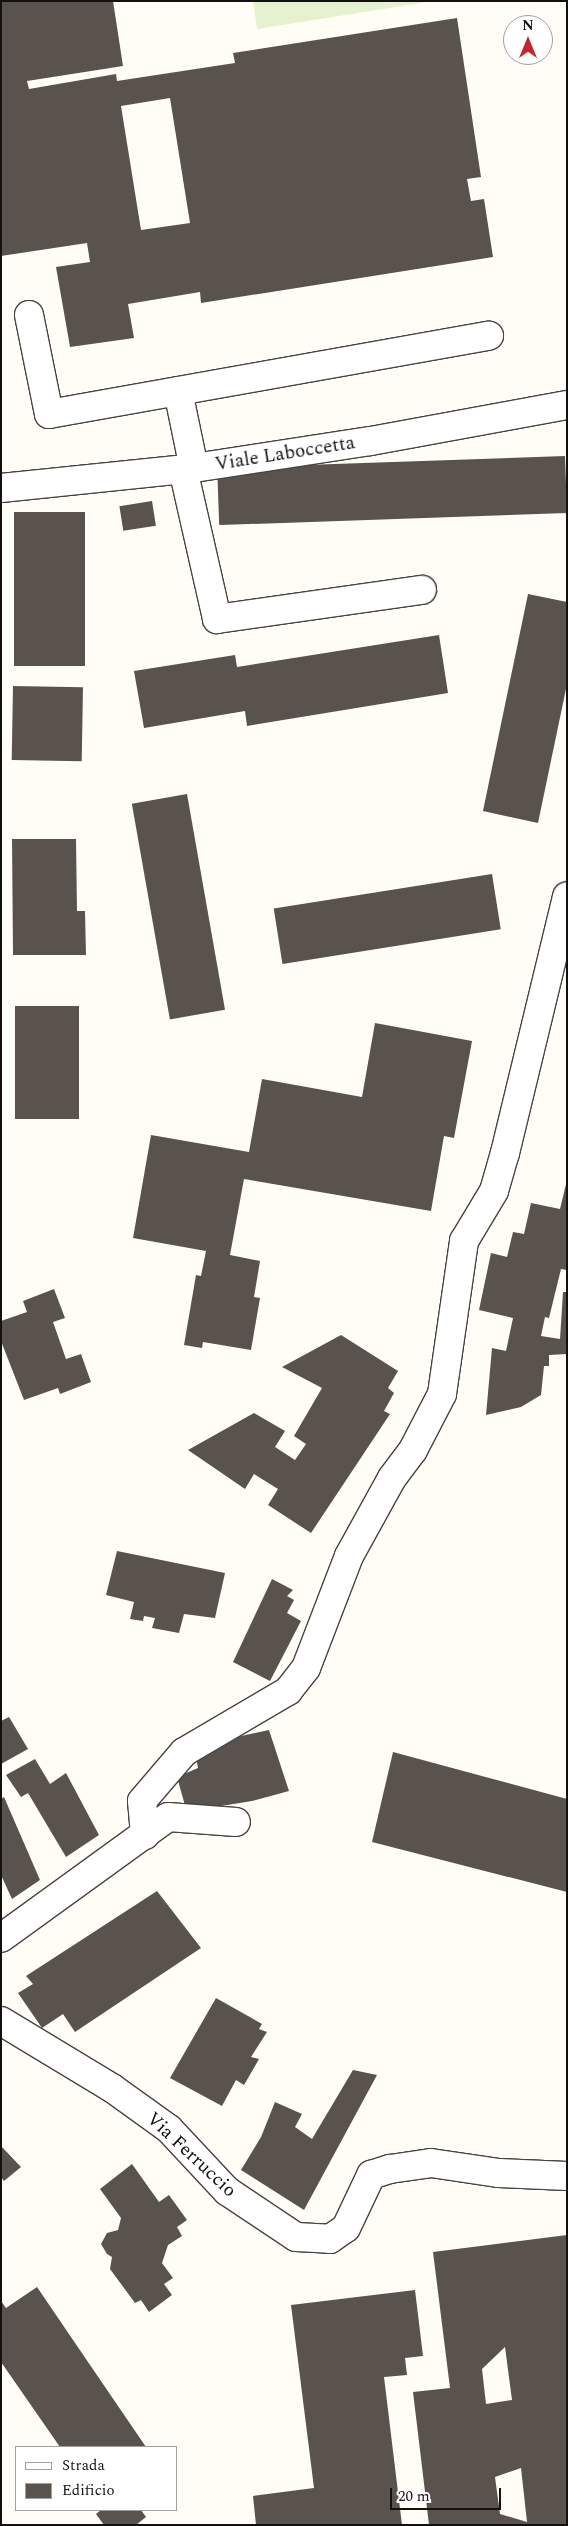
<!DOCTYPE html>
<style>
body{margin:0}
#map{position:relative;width:568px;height:2526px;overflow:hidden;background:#fffdf5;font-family:Spectral,serif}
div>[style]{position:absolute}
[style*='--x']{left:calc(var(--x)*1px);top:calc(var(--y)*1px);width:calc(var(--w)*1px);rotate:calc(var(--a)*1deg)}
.pitch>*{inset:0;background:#e6f2cf}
.building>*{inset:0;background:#5a524d;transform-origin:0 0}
.roads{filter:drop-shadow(1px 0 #444) drop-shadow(-1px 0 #444) drop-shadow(0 1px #444) drop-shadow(0 -1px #444)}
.minor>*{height:28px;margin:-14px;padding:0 14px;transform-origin:14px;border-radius:14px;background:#fff}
span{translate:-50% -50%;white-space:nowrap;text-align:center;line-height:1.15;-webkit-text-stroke:5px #fff;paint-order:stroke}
.street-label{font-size:19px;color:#111}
.frame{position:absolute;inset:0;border:2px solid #111;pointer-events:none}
.legend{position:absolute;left:15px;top:2446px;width:162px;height:65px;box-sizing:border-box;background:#fff;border:1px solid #a0a0a0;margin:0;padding:6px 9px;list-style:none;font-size:15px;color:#111}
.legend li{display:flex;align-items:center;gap:10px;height:25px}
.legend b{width:25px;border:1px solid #a0a0a0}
.north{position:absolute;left:503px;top:15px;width:50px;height:50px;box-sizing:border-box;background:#fff;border:1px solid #a0a0a0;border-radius:50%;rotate:0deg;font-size:14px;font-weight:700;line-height:20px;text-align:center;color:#111}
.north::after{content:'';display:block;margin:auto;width:18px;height:22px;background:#c4262e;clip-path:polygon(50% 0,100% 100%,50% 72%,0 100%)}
.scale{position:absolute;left:390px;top:2488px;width:111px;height:22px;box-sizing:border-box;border:2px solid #111;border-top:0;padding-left:6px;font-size:15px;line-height:18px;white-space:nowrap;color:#111;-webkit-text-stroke:4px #fff;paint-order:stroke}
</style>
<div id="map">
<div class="pitch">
<i style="clip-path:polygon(253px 1px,434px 1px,257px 29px)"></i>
</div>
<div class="building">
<i style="clip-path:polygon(evenodd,113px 1px,123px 66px,27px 81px,29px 89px,116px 74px,117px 81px,235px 63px,233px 53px,457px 18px,481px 177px,467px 179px,471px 201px,484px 199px,493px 257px,201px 303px,200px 292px,128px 304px,134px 338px,70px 347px,56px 267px,90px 262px,87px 243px,1px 256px,1px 2px,113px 1px,170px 98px,190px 223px,141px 230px,121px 106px,170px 98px)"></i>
<i style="left:565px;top:456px;width:57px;height:348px;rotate:88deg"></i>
<i style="left:152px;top:501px;width:25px;height:33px;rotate:81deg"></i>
<i style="left:85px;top:512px;width:154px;height:71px;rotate:90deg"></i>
<i style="clip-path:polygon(528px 594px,567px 602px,567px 684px,538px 823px,483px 811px)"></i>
<i style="clip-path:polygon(439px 635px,448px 693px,247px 726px,245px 711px,144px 728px,134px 671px,235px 655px,237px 667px)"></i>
<i style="left:13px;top:686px;width:70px;height:74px;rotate:1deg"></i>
<i style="left:187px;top:794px;width:219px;height:56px;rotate:80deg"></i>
<i style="clip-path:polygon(12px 839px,76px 839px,77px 911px,85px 911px,86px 955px,13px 955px)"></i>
<i style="left:492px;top:874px;width:56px;height:221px;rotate:81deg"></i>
<i style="left:15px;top:1006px;width:64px;height:113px"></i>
<i style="clip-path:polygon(375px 1023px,472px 1041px,454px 1138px,444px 1136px,431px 1211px,244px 1179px,230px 1255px,260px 1261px,254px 1297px,260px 1298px,251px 1350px,203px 1342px,202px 1348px,184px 1345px,196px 1275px,201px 1276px,206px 1251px,133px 1238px,151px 1135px,249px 1152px,262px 1079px,362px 1097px)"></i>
<i style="clip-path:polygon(567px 1180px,567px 1270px,561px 1269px,549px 1318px,545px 1317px,541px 1336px,560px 1339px,563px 1292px,567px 1292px,567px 1354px,549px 1355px,549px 1366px,544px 1366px,541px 1395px,521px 1407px,486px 1415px,492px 1348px,506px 1351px,513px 1318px,479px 1310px,491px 1253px,507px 1257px,513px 1232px,524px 1234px,531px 1203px,560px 1209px)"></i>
<i style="clip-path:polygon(54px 1289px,65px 1318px,53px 1322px,66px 1359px,81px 1354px,91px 1382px,60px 1394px,58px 1388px,24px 1400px,1px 1341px,1px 1321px,27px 1312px,23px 1301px)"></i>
<i style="clip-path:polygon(341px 1335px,398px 1371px,388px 1388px,394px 1393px,384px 1411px,390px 1414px,311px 1533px,268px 1505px,278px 1489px,254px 1474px,245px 1489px,188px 1450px,254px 1413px,285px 1431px,275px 1447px,295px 1460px,306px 1444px,294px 1436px,322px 1388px,282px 1367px)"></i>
<i style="clip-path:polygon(117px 1551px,225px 1573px,215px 1618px,184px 1614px,179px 1633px,152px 1628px,155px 1618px,144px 1616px,143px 1621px,130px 1619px,134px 1602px,106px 1595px)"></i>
<i style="clip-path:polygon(272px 1579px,293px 1590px,287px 1596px,294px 1600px,287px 1613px,301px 1621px,270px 1681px,233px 1662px)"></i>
<i style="clip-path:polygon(9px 1717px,28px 1749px,1px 1764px,1px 1721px)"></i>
<i style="clip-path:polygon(269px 1730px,289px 1791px,252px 1801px,209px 1808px,186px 1809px,177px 1777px,198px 1768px,195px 1752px,218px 1741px)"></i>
<i style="clip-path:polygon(393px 1752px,567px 1799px,567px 1892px,372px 1842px)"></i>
<i style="clip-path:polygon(35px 1759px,50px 1784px,66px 1773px,99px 1835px,66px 1857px,28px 1793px,21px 1797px,6px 1775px)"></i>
<i style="clip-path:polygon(4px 1797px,40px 1880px,12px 1899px,1px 1875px,1px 1799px)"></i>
<i style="clip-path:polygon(157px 1891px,201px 1948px,75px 2032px,63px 2014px,42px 2028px,18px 1993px,33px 1984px,26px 1976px)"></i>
<i style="clip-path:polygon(216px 1998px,262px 2024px,259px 2029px,267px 2032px,251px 2057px,259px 2059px,244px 2085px,236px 2080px,222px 2106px,170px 2078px)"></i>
<i style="clip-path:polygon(353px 2070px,377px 2075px,304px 2210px,241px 2170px,261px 2137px,275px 2102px,302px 2114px,295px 2127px,312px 2139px)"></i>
<i style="clip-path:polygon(1px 2146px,21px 2167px,4px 2181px,1px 2177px)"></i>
<i style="clip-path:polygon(132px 2164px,159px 2202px,169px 2195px,187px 2220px,177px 2227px,182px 2236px,168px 2245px,162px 2263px,173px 2278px,164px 2284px,172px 2295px,149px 2312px,141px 2300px,135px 2303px,110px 2269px,112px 2257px,107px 2254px,101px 2244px,107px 2233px,118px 2230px,121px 2218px,100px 2189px)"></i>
<i style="clip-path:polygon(evenodd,567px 2235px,567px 2525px,429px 2525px,413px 2392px,450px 2388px,433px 2252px,567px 2235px,505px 2347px,512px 2400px,486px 2404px,482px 2369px,505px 2347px,567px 2235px,521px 2468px,527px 2522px,500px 2514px,495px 2477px,521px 2468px)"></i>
<i style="clip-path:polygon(37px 2287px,88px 2362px,146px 2447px,60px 2447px,1px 2362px,1px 2301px,6px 2308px)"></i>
<i style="clip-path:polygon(415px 2290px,423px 2356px,405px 2358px,407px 2375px,384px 2377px,402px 2525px,256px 2525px,253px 2496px,314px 2488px,291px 2305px)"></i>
<i style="clip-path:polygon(101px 2510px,141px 2510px,146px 2517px,136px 2525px,104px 2525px,96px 2514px)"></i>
</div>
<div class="roads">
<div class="minor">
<i style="--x:29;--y:315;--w:101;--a:78.6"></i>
<i style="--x:49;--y:414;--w:447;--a:-10.1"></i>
<i style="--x:178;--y:391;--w:79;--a:78.3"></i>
<i style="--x:183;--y:469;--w:154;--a:77.2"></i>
<i style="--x:217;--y:619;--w:207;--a:-8.1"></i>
<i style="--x:1;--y:488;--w:194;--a:-5.9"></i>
<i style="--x:194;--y:468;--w:179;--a:-8.7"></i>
<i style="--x:371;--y:441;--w:199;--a:-10.4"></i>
<i style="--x:145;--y:1835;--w:34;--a:-95"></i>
<i style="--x:142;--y:1801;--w:65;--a:-49.4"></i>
<i style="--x:184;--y:1752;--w:121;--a:-30.4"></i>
<i style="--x:288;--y:1691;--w:29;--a:-52"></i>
<i style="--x:306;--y:1668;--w:120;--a:-69"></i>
<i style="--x:349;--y:1556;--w:89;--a:-61.1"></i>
<i style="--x:392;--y:1478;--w:35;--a:-53"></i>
<i style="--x:413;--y:1450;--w:63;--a:-62.6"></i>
<i style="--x:442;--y:1394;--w:155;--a:-81.8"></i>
<i style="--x:464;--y:1241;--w:58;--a:-59"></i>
<i style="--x:494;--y:1191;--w:40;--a:-74"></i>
<i style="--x:505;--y:1153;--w:264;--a:-76.4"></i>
<i style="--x:1;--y:1938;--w:206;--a:-35.9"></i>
<i style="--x:168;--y:1817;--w:68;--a:4.2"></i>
<i style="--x:1;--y:2021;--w:130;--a:31.1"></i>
<i style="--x:112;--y:2088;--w:70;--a:35.7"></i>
<i style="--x:169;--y:2129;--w:85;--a:46.9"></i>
<i style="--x:227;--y:2191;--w:83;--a:33.7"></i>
<i style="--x:296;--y:2237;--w:34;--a:3"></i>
<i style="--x:330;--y:2239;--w:19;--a:-35"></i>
<i style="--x:346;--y:2228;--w:59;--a:-64.7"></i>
<i style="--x:371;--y:2175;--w:20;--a:-18"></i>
<i style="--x:390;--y:2169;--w:41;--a:-8.3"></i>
<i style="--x:431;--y:2163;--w:69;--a:8.4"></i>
<i style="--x:499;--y:2173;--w:68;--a:2.5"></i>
</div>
</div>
<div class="street-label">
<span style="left:285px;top:454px;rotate:-9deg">Viale Laboccetta</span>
<span style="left:191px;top:2155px;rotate:43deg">Via Ferruccio</span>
</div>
<div class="frame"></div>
<ul class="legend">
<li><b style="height:6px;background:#fff"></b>Strada</li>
<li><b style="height:14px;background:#5a524d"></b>Edificio</li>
</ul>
<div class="north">N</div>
<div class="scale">20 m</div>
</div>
